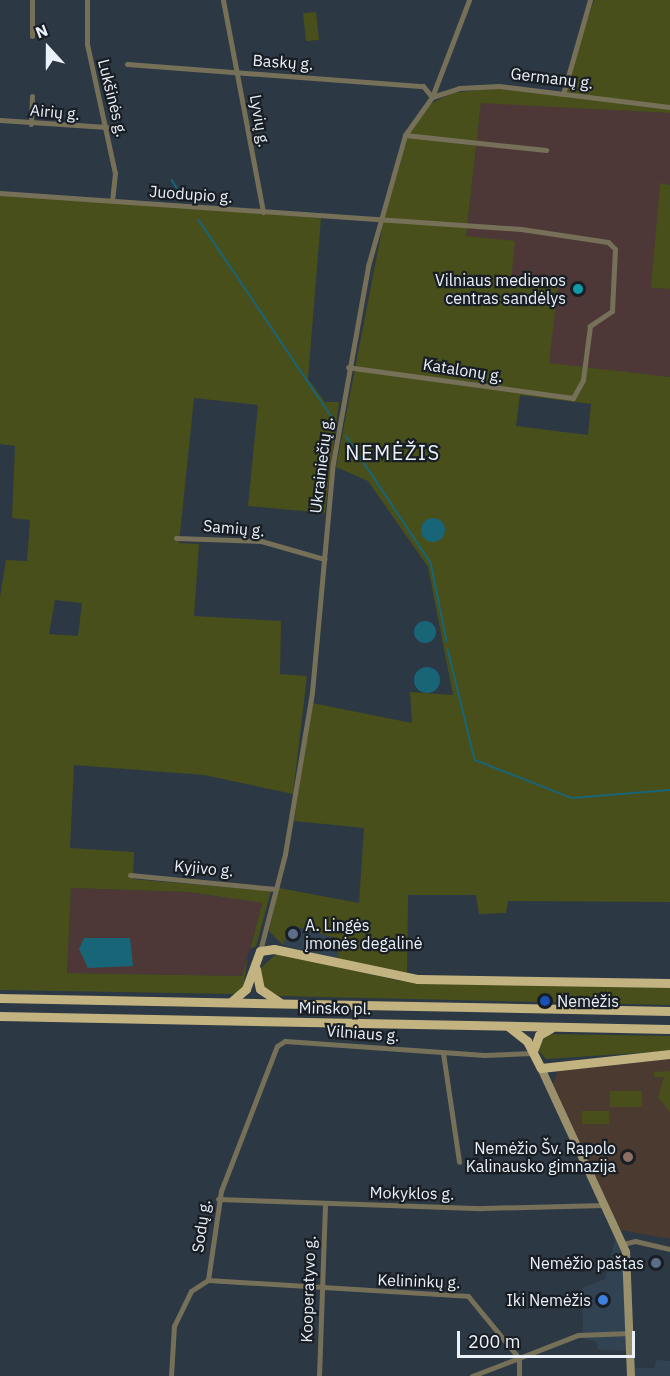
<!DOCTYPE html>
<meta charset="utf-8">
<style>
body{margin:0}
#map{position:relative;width:670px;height:1376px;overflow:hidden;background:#2c3843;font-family:"IBM Plex Sans",sans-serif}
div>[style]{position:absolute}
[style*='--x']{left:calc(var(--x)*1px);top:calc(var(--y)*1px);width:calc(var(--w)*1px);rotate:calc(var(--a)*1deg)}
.built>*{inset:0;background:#314353}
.industrial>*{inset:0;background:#4d3837}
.education>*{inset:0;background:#4b3a2f}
.green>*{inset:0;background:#484f1b;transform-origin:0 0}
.water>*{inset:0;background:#196578}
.round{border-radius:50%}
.stream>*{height:1.5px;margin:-0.75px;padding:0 0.75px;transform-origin:0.75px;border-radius:0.75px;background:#196578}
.minor>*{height:5px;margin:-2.5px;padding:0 2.5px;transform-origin:2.5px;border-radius:2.5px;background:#767059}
.secondary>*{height:8px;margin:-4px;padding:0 4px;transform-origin:4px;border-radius:4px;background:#9a906c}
.trunk>*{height:9px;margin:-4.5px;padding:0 4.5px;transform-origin:4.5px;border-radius:4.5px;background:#c2b380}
.dots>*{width:16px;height:16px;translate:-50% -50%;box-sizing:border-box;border:3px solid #191e24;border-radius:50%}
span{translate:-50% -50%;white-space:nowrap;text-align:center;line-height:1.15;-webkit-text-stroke:4.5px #191e24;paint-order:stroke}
.street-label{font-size:16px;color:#eaf1f9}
.poi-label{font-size:16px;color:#eaf1f9}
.right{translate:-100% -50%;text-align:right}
.left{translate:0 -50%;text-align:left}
.quarter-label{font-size:20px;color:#eaf1f9;letter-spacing:1.5px}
.north{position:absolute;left:18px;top:18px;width:60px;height:60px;-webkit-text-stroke:4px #191e24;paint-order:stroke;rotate:339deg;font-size:16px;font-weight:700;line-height:24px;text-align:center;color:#eaf1f9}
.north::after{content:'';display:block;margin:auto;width:21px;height:27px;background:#eaf1f9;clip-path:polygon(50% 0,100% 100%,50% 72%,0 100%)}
.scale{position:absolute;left:457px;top:1331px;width:178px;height:27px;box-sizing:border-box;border:3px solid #eaf1f9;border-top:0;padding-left:8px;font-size:18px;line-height:21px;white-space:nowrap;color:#eaf1f9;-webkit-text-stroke:4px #191e24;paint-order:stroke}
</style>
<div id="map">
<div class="built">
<i style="clip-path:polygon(291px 925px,339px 939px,338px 959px,283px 945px)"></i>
<i style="clip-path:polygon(616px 1236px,625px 1259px,627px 1351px,598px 1350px,597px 1342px,583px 1338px,582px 1288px,605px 1279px)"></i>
<i style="clip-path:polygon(656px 1360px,670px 1361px,670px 1376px,634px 1376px,634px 1368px,655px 1368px)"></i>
</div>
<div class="industrial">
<i style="clip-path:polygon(481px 102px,670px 113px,670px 185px,660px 184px,652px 288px,670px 289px,670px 377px,549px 364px,510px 281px,466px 237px)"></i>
<i style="clip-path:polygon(71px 888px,188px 892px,262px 903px,242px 976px,67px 973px)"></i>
</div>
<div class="education">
<i style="clip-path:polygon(670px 1059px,670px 1239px,620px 1230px,553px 1084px,558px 1071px)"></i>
</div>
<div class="green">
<i style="clip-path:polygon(evenodd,594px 0,670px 0,670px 113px,481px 103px,466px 236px,515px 241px,511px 281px,558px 287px,549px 363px,670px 377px,670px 902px,508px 901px,506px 913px,479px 914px,476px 895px,408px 895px,407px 974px,338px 959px,339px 939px,291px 925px,283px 945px,269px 931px,279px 888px,359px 903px,364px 828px,294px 821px,312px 703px,412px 723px,410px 692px,453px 695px,428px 567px,368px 481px,336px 467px,383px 224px,411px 126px,424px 107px,452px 93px,495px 88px,562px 96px,594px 0,520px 395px,591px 404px,588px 435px,516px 426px,520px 395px)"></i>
<i style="left:316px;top:12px;width:28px;height:13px;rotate:84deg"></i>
<i style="clip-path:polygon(660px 183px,670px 185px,670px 289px,651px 288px)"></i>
<i style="clip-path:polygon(evenodd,0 194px,321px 218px,308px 379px,325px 402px,339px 402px,325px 513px,248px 506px,258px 405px,194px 398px,179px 543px,199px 544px,194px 616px,281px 621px,280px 674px,307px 676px,293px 794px,204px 775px,74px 765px,70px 848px,134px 852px,133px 879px,271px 891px,256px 946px,250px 949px,262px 903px,188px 892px,71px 888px,67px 973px,242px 976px,248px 956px,243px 988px,235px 994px,0 990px,0 597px,6px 560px,27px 561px,30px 520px,12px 518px,15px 446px,0 444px,0 194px,55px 600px,82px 603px,78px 636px,49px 634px,55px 600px)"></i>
<i style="clip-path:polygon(277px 953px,400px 981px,670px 988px,670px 1005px,279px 996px,265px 989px,259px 970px)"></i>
<i style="clip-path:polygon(548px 1034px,670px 1036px,670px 1051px,546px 1059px,537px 1049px)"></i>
<i style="clip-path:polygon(670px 1071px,670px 1112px,658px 1097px,664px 1077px,654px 1077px,654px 1072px)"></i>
<i style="left:610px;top:1091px;width:32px;height:16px"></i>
<i style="left:582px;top:1111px;width:27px;height:13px"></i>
</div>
<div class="water">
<i class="round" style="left:421px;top:518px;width:24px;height:24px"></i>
<i class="round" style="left:414px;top:621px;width:22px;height:22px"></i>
<i class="round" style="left:414px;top:667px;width:26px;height:26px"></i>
<i style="clip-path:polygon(84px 938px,130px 938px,133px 966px,88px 968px,79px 949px)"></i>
</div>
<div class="stream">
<i style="--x:172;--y:180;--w:22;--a:58"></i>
<i style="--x:199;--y:220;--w:240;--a:56"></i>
<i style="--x:346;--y:436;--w:153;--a:56.2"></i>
<i style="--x:431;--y:563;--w:80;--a:78.4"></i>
<i style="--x:448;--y:649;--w:114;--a:76.3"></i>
<i style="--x:475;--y:760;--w:104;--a:21.4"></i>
<i style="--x:572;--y:798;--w:98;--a:-4.7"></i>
</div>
<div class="minor">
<i style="--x:32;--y:0;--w:36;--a:90"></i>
<i style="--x:87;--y:0;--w:44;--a:90"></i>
<i style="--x:87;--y:44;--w:132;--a:77.8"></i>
<i style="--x:115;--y:173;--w:28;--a:96"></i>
<i style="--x:223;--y:0;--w:216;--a:79.3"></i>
<i style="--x:127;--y:64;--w:297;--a:4.3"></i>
<i style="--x:423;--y:86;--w:14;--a:51"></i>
<i style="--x:563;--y:94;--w:98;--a:-74"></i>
<i style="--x:432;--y:97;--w:28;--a:-18"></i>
<i style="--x:459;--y:88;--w:40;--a:-2.9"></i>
<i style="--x:499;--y:86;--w:172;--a:7"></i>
<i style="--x:0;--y:120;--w:107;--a:3.7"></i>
<i style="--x:31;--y:124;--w:28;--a:-88"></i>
<i style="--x:405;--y:135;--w:142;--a:6.1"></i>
<i style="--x:0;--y:193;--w:522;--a:3.95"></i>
<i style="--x:521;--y:229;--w:88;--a:8.5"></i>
<i style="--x:608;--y:242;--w:10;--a:45"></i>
<i style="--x:615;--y:249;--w:62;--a:92.8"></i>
<i style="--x:612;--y:311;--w:27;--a:146"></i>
<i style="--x:590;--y:326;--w:54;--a:97.4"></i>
<i style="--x:583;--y:380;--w:21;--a:119"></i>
<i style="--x:573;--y:398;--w:227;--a:-172.2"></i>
<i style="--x:176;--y:538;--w:85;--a:2"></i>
<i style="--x:261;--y:541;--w:66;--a:15.9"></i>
<i style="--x:130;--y:875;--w:147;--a:5.5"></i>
<i style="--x:260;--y:951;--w:100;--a:-75.5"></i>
<i style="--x:285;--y:854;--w:164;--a:-80.5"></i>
<i style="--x:312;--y:692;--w:230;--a:-84.8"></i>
<i style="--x:333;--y:463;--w:200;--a:-79.9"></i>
<i style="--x:368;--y:266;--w:136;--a:-74.2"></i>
<i style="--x:405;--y:135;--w:47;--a:-54.6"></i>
<i style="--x:432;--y:97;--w:104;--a:-69.1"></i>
<i style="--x:443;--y:1053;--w:110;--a:81.6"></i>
<i style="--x:218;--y:1199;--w:264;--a:2"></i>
<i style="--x:482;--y:1208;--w:122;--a:-1.4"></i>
<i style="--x:623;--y:1244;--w:12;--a:-14"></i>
<i style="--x:635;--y:1241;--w:36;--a:13"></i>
<i style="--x:208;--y:1280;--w:260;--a:3.5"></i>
<i style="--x:468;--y:1296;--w:80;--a:50.6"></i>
<i style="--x:519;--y:1358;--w:63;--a:-21.3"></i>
<i style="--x:578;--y:1335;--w:53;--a:-2.2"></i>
<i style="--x:171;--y:1376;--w:50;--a:-86.6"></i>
<i style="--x:174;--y:1326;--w:39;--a:-64"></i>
<i style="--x:191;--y:1291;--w:20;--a:-33"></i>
<i style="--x:208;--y:1280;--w:90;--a:-81.7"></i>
<i style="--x:221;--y:1191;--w:155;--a:-68.9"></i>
<i style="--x:277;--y:1046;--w:9;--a:-32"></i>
<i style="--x:285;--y:1041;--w:200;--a:4"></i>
<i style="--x:485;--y:1055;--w:49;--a:-2.3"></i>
<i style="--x:319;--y:1376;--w:172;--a:-88"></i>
<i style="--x:472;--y:1376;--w:50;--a:-21"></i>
<i style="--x:519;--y:1358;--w:18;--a:90"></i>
</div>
<div class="secondary">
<i style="--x:541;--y:1068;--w:203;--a:65.2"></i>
<i style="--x:626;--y:1252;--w:124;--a:87.7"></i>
</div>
<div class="trunk">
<i style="--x:256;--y:969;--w:20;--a:79"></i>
<i style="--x:260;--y:989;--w:23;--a:34"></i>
<i style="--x:0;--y:998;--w:670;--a:1.11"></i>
<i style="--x:231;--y:1002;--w:20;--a:-41"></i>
<i style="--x:246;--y:989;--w:40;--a:-69.8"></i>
<i style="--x:260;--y:951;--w:14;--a:-8"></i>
<i style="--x:274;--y:949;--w:147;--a:11.8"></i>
<i style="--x:418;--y:979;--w:252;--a:0.9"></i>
<i style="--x:0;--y:1016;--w:670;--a:1.11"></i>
<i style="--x:509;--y:1027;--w:23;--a:38"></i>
<i style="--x:527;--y:1041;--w:30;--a:63"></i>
<i style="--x:541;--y:1068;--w:130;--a:-6.2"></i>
<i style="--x:533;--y:1051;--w:17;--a:-69"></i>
<i style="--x:539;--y:1035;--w:14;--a:-30"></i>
</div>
<div class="dots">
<i style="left:578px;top:289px;background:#0f9aa8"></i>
<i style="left:293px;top:934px;background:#5c6f8a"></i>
<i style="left:545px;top:1001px;background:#1a4fb4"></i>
<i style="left:628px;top:1157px;background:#8d6e63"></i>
<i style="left:656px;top:1263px;background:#5c6f8a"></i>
<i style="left:603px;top:1300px;background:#3f7fe0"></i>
</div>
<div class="street-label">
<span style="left:283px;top:62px;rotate:4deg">Baskų g.</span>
<span style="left:552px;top:78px;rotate:7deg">Germanų g.</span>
<span style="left:113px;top:98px;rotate:76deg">Lukšinės g.</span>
<span style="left:55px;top:112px;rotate:5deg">Airių g.</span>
<span style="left:260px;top:121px;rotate:80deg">Lyvių g.</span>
<span style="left:191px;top:194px;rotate:4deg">Juodupio g.</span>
<span style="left:463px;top:370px;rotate:9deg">Katalonų g.</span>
<span style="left:321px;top:465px;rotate:-83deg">Ukrainiečių g.</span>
<span style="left:234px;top:528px;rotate:5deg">Samių g.</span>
<span style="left:204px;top:868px;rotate:5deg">Kyjivo g.</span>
<span style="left:335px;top:1008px;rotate:1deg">Minsko pl.</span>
<span style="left:363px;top:1033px;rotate:4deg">Vilniaus g.</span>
<span style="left:412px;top:1193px;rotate:1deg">Mokyklos g.</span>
<span style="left:201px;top:1226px;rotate:-82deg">Sodų g.</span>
<span style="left:419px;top:1281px;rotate:2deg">Kelininkų g.</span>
<span style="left:308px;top:1289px;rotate:-88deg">Kooperatyvo g.</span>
</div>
<div class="poi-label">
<span class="right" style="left:566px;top:289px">Vilniaus medienos<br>centras sandėlys</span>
<span class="left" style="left:305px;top:934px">A. Lingės<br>įmonės degalinė</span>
<span class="left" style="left:557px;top:1001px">Nemėžis</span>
<span class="right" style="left:616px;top:1157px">Nemėžio Šv. Rapolo<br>Kalinausko gimnazija</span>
<span class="right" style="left:644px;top:1263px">Nemėžio paštas</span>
<span class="right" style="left:591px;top:1300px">Iki Nemėžis</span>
</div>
<div class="quarter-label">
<span style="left:393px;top:452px">NEMĖŽIS</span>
</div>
<div class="north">N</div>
<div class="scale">200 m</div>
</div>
